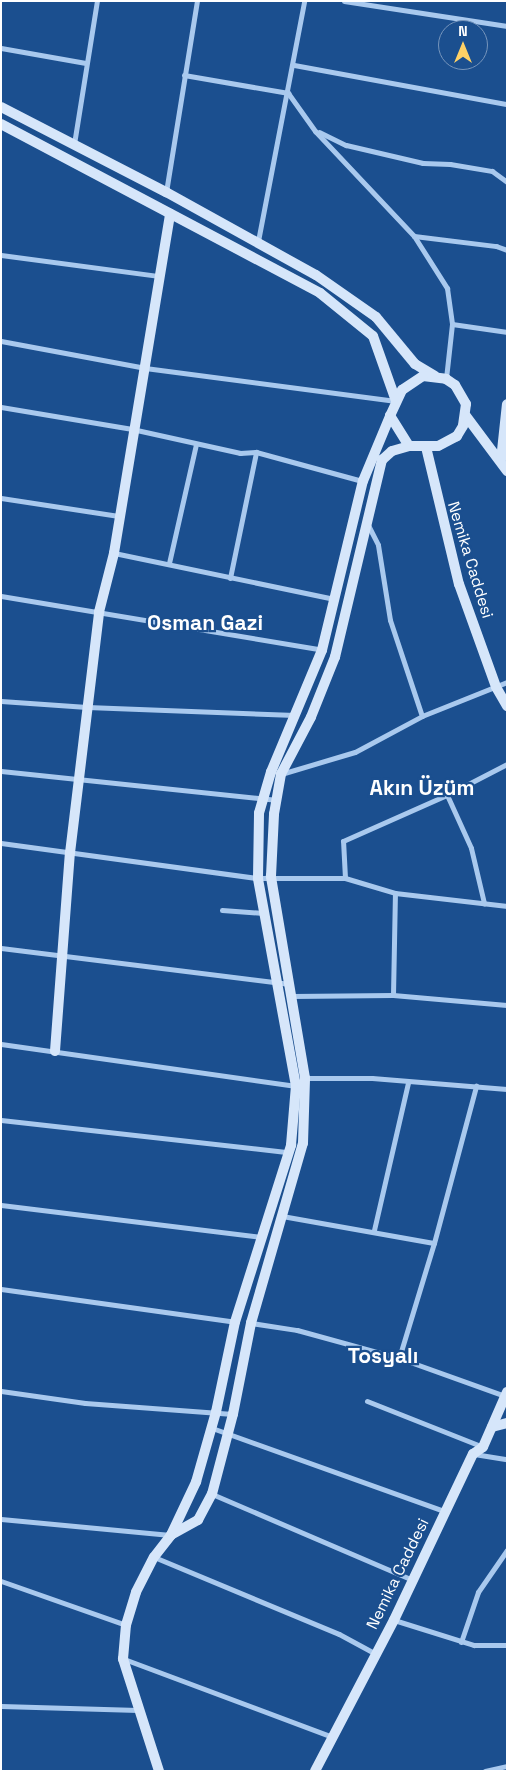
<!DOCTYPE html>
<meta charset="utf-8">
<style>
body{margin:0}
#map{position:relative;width:508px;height:1772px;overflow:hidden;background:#1b4f8f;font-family:"Space Grotesk",sans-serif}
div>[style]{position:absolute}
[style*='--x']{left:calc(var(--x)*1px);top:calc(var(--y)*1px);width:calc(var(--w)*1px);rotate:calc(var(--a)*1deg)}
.street>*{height:5px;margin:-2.5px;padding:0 2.5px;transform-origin:2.5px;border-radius:2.5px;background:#a9c9ee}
.secondary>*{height:10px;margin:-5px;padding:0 5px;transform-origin:5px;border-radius:5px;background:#d6e6fa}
span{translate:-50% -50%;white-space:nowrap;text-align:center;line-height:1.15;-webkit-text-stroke:4.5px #1b4f8f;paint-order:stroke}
.street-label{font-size:16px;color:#fff}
.district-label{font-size:21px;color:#fff;font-weight:700}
.frame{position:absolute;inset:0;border:2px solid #fff;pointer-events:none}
.north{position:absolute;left:438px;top:20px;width:50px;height:50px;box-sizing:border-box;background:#1b4f8f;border:1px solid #7695bc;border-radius:50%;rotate:0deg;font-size:14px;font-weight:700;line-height:20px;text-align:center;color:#fff}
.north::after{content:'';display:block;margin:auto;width:18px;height:22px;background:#ffd166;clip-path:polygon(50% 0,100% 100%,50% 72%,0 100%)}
</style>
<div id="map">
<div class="street">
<i style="--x:344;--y:1;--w:165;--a:8.7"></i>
<i style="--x:1;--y:48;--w:86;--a:10"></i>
<i style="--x:294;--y:65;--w:217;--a:10.4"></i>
<i style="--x:184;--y:75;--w:106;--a:9.8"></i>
<i style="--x:288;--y:93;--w:47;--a:54.6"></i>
<i style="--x:315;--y:131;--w:144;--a:46.7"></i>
<i style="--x:414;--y:236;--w:62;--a:57.6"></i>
<i style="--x:447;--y:288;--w:36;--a:82"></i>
<i style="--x:452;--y:324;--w:54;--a:96.3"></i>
<i style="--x:319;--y:132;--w:30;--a:26"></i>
<i style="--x:346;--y:145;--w:79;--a:13.2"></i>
<i style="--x:423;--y:163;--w:27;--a:2"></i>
<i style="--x:450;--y:164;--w:43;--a:9.5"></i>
<i style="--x:492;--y:171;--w:19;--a:36"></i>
<i style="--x:74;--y:144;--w:145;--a:-80.9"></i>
<i style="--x:166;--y:192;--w:193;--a:-80.8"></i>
<i style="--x:414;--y:236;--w:83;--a:7"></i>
<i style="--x:496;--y:246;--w:12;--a:20"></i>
<i style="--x:258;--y:241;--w:244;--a:-79.1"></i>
<i style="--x:1;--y:255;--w:158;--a:7.6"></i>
<i style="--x:452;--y:324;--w:56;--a:8.3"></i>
<i style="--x:1;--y:341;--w:147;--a:10.6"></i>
<i style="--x:145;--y:368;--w:253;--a:7.5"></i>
<i style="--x:1;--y:407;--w:133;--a:9.5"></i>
<i style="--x:132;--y:429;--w:111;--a:12.5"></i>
<i style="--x:240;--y:453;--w:16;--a:-4"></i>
<i style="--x:256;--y:452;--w:110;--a:15.3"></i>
<i style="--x:1;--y:498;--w:119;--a:8.7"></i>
<i style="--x:368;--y:525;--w:22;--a:63"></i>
<i style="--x:378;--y:545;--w:76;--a:80.9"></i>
<i style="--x:390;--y:620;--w:101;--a:71.6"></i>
<i style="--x:114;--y:553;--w:225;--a:11.8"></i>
<i style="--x:169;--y:563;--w:122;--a:-77.2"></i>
<i style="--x:230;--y:578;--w:129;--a:-78.3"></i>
<i style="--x:1;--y:596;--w:326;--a:9.5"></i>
<i style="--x:1;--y:701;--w:86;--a:4"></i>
<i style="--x:87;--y:707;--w:208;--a:2.2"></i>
<i style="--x:1;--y:771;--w:278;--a:6"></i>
<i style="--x:281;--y:774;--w:77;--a:-16.6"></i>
<i style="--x:355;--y:752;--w:76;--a:-28.2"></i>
<i style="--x:422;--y:716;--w:92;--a:-21.8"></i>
<i style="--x:447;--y:795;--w:58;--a:65.6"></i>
<i style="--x:471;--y:848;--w:57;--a:76.7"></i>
<i style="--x:1;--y:843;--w:259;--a:7.8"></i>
<i style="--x:258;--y:878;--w:87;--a:0"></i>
<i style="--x:345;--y:878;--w:52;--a:16.7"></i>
<i style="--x:395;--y:893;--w:113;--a:6.6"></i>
<i style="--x:345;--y:878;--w:37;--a:-93"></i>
<i style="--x:343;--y:841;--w:114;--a:-23.9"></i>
<i style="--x:447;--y:795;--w:68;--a:-27.3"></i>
<i style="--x:222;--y:910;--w:42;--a:4.1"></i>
<i style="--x:1;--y:948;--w:289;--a:7.1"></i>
<i style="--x:393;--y:995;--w:102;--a:-88.9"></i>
<i style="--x:292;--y:996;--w:101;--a:-0.6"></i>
<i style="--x:393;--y:995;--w:114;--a:5"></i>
<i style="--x:1;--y:1044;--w:298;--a:8.1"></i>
<i style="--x:305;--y:1078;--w:67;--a:0"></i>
<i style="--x:372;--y:1078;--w:135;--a:4.7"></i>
<i style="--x:1;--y:1120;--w:289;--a:6.4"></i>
<i style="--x:1;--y:1205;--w:262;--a:7"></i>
<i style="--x:282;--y:1216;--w:154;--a:10.1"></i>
<i style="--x:374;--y:1230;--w:151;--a:-77"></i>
<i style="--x:1;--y:1289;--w:236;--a:8"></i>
<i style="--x:251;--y:1323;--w:47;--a:8.7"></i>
<i style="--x:297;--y:1330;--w:106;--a:15.4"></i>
<i style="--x:399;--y:1358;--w:113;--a:19.7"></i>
<i style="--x:399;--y:1358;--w:120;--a:-73.1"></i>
<i style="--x:434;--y:1243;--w:163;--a:-75"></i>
<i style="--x:1;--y:1391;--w:85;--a:8.1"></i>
<i style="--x:85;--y:1403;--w:148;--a:4.3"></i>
<i style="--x:367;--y:1401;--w:125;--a:21.6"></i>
<i style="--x:212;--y:1428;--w:246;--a:19.7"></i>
<i style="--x:474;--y:1454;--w:33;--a:9"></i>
<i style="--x:212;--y:1494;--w:219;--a:23.2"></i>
<i style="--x:1;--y:1519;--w:170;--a:5.4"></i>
<i style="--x:154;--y:1557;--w:200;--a:22.6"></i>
<i style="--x:339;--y:1634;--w:42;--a:28.4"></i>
<i style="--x:1;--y:1581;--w:133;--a:19.4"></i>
<i style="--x:394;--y:1620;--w:84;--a:17.4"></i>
<i style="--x:474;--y:1645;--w:33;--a:0"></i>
<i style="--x:461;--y:1642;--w:53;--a:-71.2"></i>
<i style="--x:478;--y:1592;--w:51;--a:-55.4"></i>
<i style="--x:124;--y:1659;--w:223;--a:20.5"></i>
<i style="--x:1;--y:1706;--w:137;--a:1.7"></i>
<i style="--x:485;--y:1771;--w:23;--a:-13"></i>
</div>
<div class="secondary">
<i style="--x:1;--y:107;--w:186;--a:27.3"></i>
<i style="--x:166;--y:192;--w:171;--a:29"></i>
<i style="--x:316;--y:275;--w:73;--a:35"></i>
<i style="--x:376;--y:317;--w:61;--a:50.3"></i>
<i style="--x:415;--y:364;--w:23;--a:31"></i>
<i style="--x:1;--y:124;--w:361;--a:27.9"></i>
<i style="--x:320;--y:293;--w:68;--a:39.1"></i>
<i style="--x:373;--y:336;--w:69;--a:70.5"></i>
<i style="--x:423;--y:376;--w:23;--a:7"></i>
<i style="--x:446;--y:379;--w:11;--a:34"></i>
<i style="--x:455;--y:385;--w:22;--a:60"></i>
<i style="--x:466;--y:404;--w:22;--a:98"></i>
<i style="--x:463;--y:426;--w:12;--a:121"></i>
<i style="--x:457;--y:436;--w:21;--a:152"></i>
<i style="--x:438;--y:446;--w:29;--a:180"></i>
<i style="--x:409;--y:446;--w:36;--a:-122"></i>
<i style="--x:390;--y:416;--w:29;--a:-65"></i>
<i style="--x:402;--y:390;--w:25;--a:-34"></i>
<i style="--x:466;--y:416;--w:69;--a:53.3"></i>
<i style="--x:426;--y:447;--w:141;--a:76.5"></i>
<i style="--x:459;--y:584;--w:109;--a:70.2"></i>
<i style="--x:496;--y:687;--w:22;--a:60"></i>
<i style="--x:501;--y:460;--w:56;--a:-83.9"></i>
<i style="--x:55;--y:1051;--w:199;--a:-85.7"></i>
<i style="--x:70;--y:853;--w:243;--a:-83.1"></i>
<i style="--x:99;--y:612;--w:61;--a:-75.7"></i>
<i style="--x:114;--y:553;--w:344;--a:-80.6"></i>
<i style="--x:492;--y:1427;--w:16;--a:-15"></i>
<i style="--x:171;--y:1535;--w:31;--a:-29"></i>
<i style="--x:198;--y:1520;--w:30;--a:-62"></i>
<i style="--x:212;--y:1494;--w:83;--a:-75.3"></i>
<i style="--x:233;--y:1414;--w:93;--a:-78.8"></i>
<i style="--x:251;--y:1323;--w:187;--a:-73.9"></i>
<i style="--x:303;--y:1143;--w:65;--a:-88.2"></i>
<i style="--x:305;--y:1078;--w:205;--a:-99.6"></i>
<i style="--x:271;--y:876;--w:62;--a:-87.2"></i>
<i style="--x:274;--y:814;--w:41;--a:-80.1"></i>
<i style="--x:281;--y:774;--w:64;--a:-62.2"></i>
<i style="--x:311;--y:717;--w:65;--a:-68.2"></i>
<i style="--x:335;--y:657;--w:203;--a:-76.6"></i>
<i style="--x:382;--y:460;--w:13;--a:-42"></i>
<i style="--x:392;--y:451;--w:18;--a:-16"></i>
<i style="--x:159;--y:1771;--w:118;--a:-107.8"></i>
<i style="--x:123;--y:1659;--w:34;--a:-85"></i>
<i style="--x:126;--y:1625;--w:34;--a:-73"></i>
<i style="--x:136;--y:1592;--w:39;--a:-63"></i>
<i style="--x:154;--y:1557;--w:28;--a:-52"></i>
<i style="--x:171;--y:1535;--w:59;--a:-64.7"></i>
<i style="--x:196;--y:1482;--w:73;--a:-74.1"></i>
<i style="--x:216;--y:1412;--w:92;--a:-78.1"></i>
<i style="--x:235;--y:1322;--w:186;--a:-72.4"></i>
<i style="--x:291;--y:1145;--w:59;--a:-85.2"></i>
<i style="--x:296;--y:1086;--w:211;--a:-100.4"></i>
<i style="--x:258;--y:878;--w:65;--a:-89.1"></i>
<i style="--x:259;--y:813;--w:43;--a:-73.7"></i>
<i style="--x:271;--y:772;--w:132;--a:-67.3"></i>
<i style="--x:322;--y:650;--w:174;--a:-76.4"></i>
<i style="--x:363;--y:481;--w:70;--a:-67.4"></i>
<i style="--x:315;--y:1771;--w:170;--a:-62.4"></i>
<i style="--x:394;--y:1620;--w:184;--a:-64.6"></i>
<i style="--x:473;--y:1454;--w:12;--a:-35"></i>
<i style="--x:483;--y:1447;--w:60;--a:-66.4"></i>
</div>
<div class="street-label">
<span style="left:470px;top:560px;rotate:73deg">Nemika Caddesi</span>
<span style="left:398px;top:1574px;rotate:-64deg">Nemika Caddesi</span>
</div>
<div class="district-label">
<span style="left:205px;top:623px">Osman Gazi</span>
<span style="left:422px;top:788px">Akın Üzüm</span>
<span style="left:383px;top:1356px">Tosyalı</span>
</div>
<div class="frame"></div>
<div class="north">N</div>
</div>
